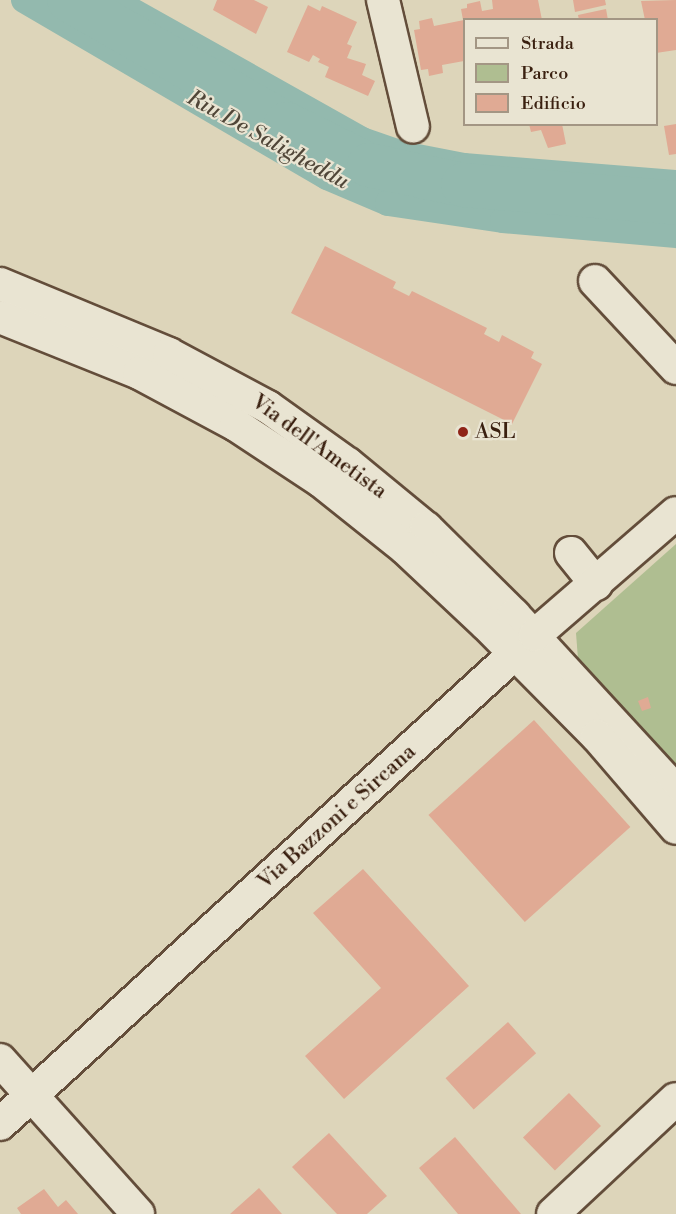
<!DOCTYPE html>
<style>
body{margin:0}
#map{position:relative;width:676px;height:1214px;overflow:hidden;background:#ddd5ba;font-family:"Libre Bodoni",serif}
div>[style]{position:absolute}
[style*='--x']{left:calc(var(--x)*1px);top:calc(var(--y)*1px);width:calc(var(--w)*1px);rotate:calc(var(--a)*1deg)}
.green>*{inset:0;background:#afbe91}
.canal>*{height:26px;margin:-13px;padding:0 13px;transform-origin:13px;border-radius:13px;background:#93b9ae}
.river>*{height:44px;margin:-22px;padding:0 22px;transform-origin:22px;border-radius:22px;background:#93b9ae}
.building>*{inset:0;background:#e0aa94;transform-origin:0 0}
.roads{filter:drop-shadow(2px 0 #634d3a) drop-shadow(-2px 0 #634d3a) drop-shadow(0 2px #634d3a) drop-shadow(0 -2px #634d3a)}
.minor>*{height:32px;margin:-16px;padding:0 16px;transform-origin:16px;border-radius:16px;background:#e9e4d2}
.dots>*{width:16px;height:16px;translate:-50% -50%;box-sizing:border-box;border:3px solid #e9e4d2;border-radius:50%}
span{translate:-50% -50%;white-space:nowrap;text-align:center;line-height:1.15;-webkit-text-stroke:4.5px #e9e4d2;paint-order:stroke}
.poi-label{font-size:21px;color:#3a2010}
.left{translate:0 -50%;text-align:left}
.street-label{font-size:21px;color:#3a2010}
.water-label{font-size:22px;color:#504638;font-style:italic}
.legend{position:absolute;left:463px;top:18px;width:195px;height:108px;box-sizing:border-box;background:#e9e4d2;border:2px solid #a39684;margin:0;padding:8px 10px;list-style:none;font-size:18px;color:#3a2010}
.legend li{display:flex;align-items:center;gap:12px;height:30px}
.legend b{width:30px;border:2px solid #a39684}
</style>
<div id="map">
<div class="green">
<i style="clip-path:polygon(676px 544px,676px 767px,578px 659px,576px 633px)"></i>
</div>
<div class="canal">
<i style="--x:24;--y:0;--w:351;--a:30.3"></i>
<i style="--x:327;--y:177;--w:66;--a:23.1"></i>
<i style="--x:388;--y:203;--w:116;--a:8.4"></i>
<i style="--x:503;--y:220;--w:174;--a:5"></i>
<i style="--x:113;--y:0;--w:286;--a:29.3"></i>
<i style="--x:362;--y:140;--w:42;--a:19.3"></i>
<i style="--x:402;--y:154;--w:63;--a:11"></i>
<i style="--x:464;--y:166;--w:213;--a:4.6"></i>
</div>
<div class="river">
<i style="--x:69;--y:0;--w:250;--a:29.7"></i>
<i style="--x:286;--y:124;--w:93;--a:26.3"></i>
<i style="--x:369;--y:165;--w:96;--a:12"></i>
<i style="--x:463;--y:185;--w:214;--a:4.8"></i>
</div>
<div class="building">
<i style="clip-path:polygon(217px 0,254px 0,268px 7px,256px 34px,213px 10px)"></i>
<i style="clip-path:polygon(492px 0,538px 0,542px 20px,463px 20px,461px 9px,467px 8px,467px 4px,480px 1px,482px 11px,493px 9px)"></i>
<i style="clip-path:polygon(573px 0,605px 0,606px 5px,575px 12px)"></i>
<i style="clip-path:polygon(676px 0,676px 50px,656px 53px,656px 20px,645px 20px,641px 1px)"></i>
<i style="clip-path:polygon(308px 5px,320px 11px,322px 6px,357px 22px,347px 44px,352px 46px,347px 58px,366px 64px,362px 75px,375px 81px,368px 96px,325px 77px,329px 67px,318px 62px,320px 59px,313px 55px,309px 62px,287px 52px)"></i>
<i style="clip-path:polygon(606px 9px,608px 20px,579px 20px,578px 15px)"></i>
<i style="clip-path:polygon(432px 18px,434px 26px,464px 20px,464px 61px,442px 65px,443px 73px,429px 76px,428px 69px,421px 70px,414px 30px,420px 29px,419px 21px)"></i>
<i style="clip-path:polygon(529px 124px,562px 124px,566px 144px,548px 148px,541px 130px,531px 132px)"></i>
<i style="clip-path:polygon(676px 124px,676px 154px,669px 155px,664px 126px)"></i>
<i style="clip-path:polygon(325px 246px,396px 282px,393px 288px,409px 296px,412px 291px,487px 328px,484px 334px,499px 342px,502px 335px,534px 352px,531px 358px,542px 364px,512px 424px,291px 313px)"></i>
<i style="clip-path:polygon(648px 697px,651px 708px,642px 711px,638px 701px)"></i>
<i style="left:534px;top:720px;width:144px;height:142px;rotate:48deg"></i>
<i style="clip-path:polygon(363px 869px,469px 986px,344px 1099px,305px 1056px,381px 988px,313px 913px)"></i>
<i style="left:508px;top:1022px;width:42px;height:84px;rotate:48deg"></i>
<i style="left:569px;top:1093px;width:46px;height:64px;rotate:46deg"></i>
<i style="clip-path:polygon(329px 1133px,387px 1196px,367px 1214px,337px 1214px,292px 1167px)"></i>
<i style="clip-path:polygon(455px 1137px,521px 1214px,458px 1214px,419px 1168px)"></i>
<i style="clip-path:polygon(259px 1188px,282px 1214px,230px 1214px)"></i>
<i style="clip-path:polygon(44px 1189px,58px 1207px,66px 1200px,78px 1214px,21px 1214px,17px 1208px)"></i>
</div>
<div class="roads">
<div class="minor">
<i style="--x:383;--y:0;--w:130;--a:76.7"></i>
<i style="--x:595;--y:281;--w:119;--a:47"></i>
<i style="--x:0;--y:284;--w:183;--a:22.5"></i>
<i style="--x:169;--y:354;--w:112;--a:28.2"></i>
<i style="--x:268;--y:407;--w:98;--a:35.5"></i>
<i style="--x:348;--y:464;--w:101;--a:39.4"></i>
<i style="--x:426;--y:528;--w:124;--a:44.7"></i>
<i style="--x:514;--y:615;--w:239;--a:47.4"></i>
<i style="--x:0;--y:317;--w:150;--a:21.9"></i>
<i style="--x:139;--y:373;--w:110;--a:28.2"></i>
<i style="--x:236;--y:425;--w:102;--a:33.4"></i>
<i style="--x:321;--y:481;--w:107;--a:38.6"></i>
<i style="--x:405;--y:548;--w:111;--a:43.2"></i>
<i style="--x:486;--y:624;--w:158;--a:45.3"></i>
<i style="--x:597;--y:736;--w:121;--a:49.3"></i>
<i style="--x:571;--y:553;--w:40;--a:51"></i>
<i style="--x:0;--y:1060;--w:207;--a:48.1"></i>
<i style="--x:0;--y:1124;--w:725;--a:-42.43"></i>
<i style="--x:535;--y:635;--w:186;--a:-40.9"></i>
<i style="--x:553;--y:1214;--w:168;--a:-43.1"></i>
</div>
</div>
<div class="dots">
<i style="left:463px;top:432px;background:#8f2418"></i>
</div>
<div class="poi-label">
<span class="left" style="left:475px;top:432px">ASL</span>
</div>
<div class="street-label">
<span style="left:319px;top:447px;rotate:36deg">Via dell'Ametista</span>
<span style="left:337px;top:817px;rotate:-42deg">Via Bazzoni e Sircana</span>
</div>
<div class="water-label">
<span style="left:268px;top:140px;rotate:29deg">Riu De Saligheddu</span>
</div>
<ul class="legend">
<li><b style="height:8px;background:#e9e4d2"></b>Strada</li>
<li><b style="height:16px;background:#afbe91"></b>Parco</li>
<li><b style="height:16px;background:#e0aa94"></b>Edificio</li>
</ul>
</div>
